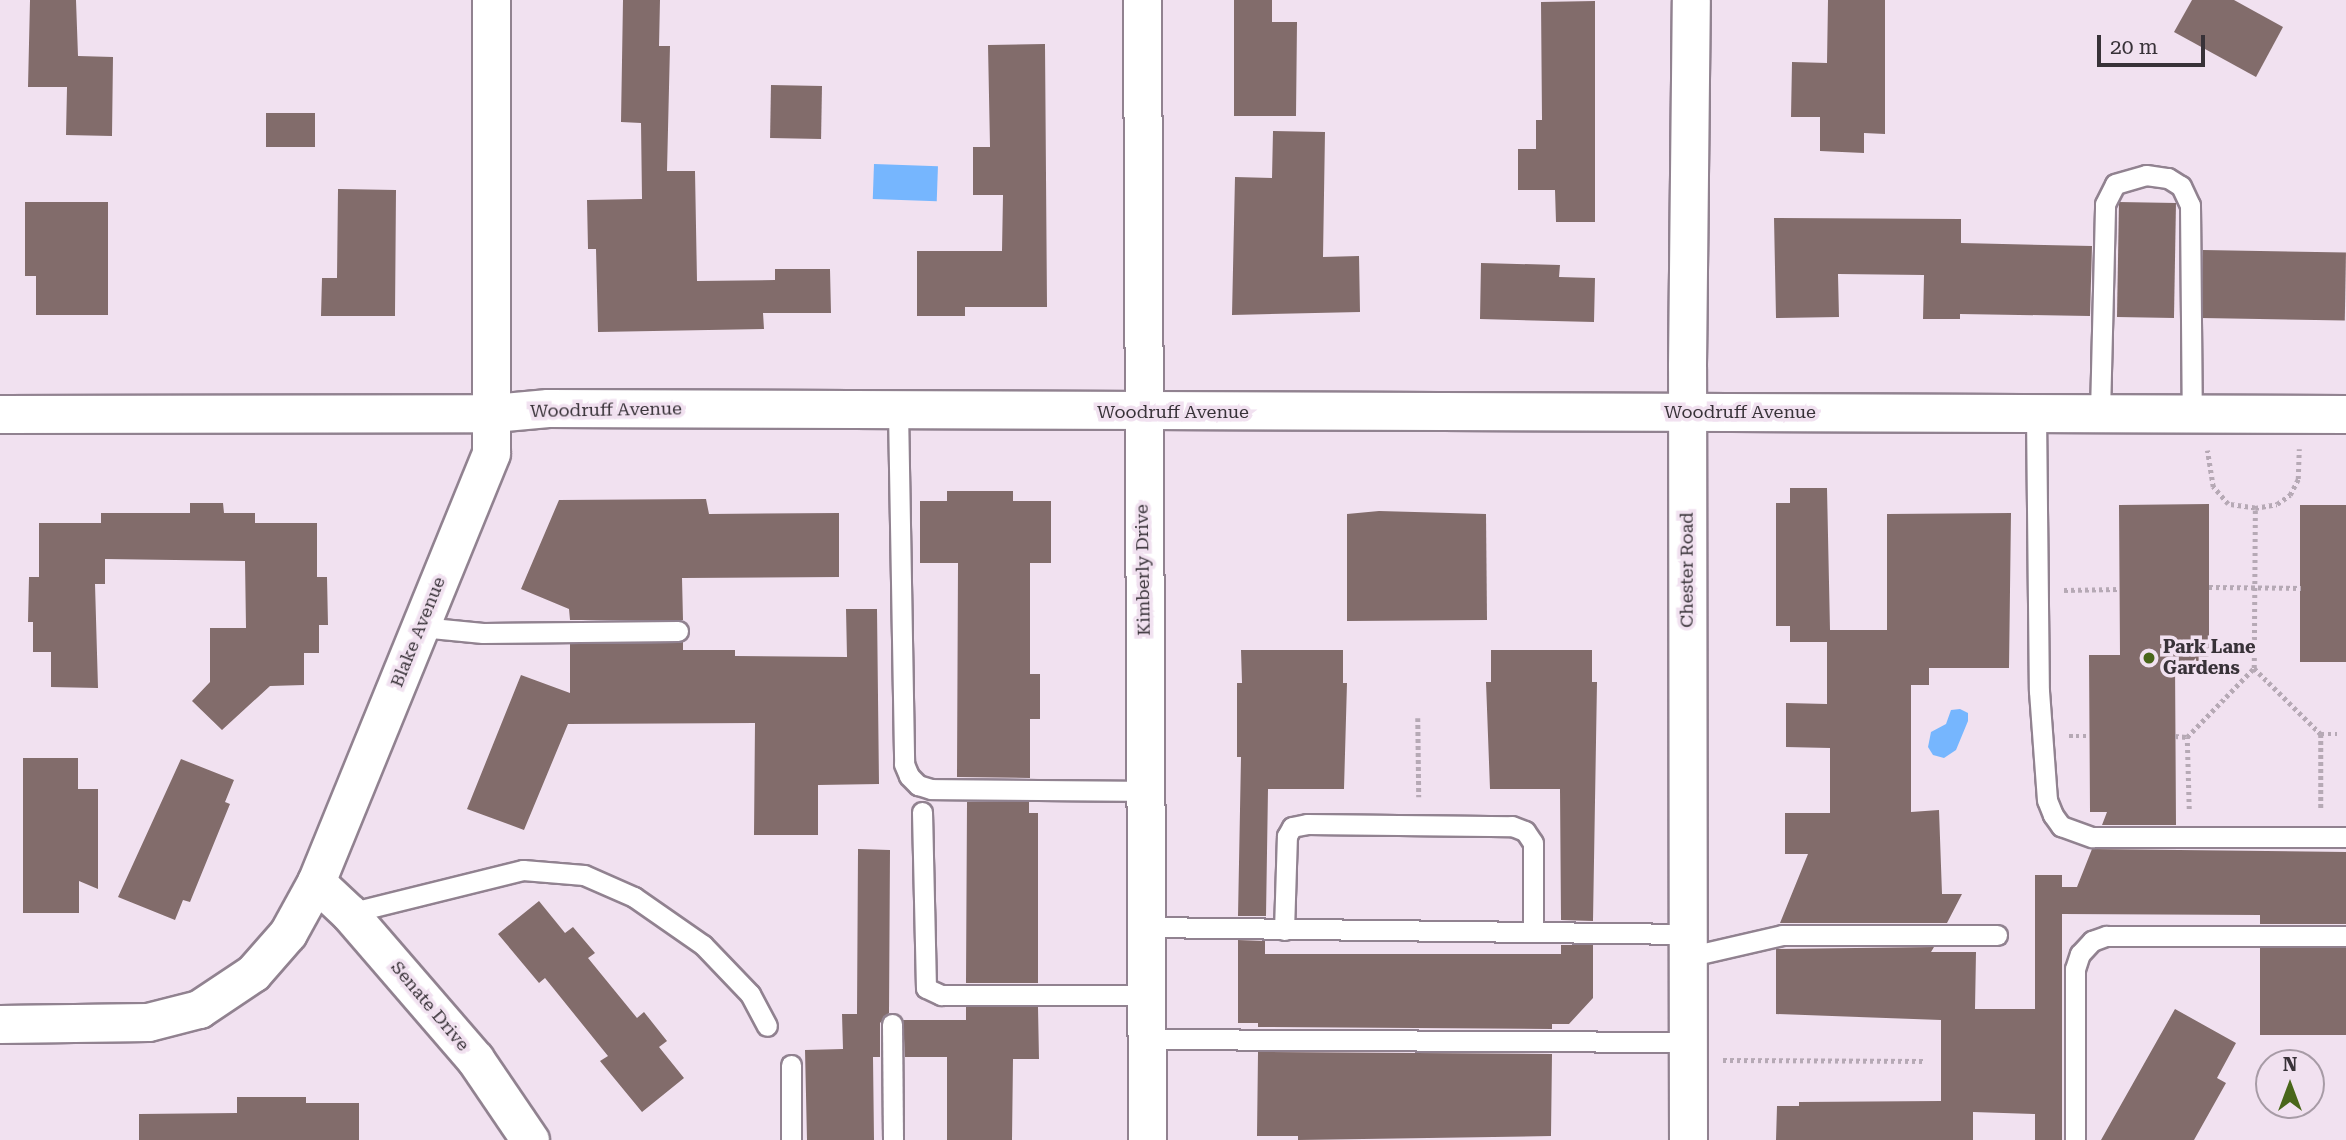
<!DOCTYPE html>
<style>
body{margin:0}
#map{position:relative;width:2346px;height:1140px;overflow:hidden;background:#f1e1f0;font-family:"Roboto Serif",serif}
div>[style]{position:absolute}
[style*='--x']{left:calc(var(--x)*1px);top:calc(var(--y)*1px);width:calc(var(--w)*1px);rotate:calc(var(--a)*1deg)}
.water>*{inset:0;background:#76b6fe;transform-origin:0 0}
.building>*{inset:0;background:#826c6b;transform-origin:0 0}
.path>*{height:4.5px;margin-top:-2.25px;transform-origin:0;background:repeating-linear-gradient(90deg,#b6a9b5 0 3.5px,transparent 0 7px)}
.roads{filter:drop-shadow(2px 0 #918290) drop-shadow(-2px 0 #918290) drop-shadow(0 2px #918290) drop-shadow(0 -2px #918290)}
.lane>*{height:19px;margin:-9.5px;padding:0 9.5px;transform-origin:9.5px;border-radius:9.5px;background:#fff}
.street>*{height:37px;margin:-18.5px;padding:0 18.5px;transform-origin:18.5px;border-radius:18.5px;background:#fff}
.dots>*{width:19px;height:19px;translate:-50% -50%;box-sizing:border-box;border:4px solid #f1e1f0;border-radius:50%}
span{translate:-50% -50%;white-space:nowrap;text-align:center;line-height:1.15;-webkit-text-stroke:7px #f1e1f0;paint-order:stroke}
.street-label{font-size:18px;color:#383238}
.poi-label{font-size:18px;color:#383238;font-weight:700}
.left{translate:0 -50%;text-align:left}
.north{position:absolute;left:2255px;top:1049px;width:70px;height:70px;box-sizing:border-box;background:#f1e1f0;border:2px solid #a79ba6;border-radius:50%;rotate:0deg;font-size:19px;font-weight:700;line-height:28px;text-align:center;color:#383238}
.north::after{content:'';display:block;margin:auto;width:24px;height:32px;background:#49661a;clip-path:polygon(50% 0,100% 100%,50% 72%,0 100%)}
.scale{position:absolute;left:2097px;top:35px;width:108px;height:32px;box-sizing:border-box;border:4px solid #383238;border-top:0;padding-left:9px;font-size:21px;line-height:24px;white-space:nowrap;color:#383238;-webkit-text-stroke:5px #f1e1f0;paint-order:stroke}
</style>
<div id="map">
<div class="water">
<i style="left:874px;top:164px;width:64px;height:35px;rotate:2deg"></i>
<i style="clip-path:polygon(1960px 709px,1968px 713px,1968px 721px,1956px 750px,1944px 758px,1933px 755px,1928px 747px,1931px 732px,1946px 724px,1951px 710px)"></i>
</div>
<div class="building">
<i style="clip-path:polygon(30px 0,76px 0,78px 56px,113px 57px,112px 136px,66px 135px,67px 87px,28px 87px)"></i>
<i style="clip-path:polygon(623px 0,660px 0,659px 46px,670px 46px,667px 171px,695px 171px,697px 281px,775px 280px,775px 269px,830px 269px,831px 313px,763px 313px,764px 329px,598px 332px,596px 249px,588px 249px,587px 200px,642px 199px,641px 123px,621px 122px)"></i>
<i style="clip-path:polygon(1234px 0,1272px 0,1272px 22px,1297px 22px,1296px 116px,1234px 116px)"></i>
<i style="clip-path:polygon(1828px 0,1885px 0,1885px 134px,1864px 133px,1864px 153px,1820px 151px,1820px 117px,1791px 117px,1792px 62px,1827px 63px)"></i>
<i style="clip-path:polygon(2192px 0,2234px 0,2283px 27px,2256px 77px,2174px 32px)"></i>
<i style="clip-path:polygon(1595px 1px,1595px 222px,1556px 222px,1555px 190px,1518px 190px,1518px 149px,1536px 149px,1536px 120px,1542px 120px,1541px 2px)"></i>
<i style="clip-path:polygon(1045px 44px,1047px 307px,965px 307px,965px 316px,917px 316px,917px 251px,1002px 251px,1003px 195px,973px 195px,973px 147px,990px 147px,988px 45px)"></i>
<i style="left:771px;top:85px;width:51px;height:53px;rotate:1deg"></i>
<i style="left:315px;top:113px;width:34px;height:49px;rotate:90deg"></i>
<i style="clip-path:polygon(1273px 131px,1325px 132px,1323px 257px,1359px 256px,1360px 312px,1232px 315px,1235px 177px,1272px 178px)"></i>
<i style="clip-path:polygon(338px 189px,396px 190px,395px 316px,321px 316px,322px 278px,337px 278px)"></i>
<i style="clip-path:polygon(25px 202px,108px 202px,108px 315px,36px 315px,36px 276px,25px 276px)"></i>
<i style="left:2119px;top:202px;width:57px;height:115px;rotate:1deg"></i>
<i style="clip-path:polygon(1774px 218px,1961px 219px,1961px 243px,2092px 246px,2090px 316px,1960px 314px,1960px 319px,1923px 319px,1924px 275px,1838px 274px,1839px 317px,1776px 318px)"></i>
<i style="left:2203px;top:250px;width:143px;height:68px;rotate:1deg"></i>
<i style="clip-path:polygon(1481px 263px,1560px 265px,1559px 277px,1595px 278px,1594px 322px,1480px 319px)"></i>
<i style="clip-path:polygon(1790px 488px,1827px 488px,1830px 630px,1887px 630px,1887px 514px,2011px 513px,2009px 668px,1929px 668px,1929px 685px,1911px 685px,1911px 812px,1939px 810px,1942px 894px,1962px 894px,1947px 923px,1780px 923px,1808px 854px,1785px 854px,1785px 813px,1830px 813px,1830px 748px,1786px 747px,1786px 703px,1827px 704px,1827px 642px,1790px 642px,1790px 626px,1776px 626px,1776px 503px,1790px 503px)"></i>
<i style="clip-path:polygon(947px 491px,1013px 491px,1013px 501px,1051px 501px,1051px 563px,1030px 563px,1030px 674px,1040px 674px,1040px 719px,1030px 719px,1030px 778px,957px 777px,958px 563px,920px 563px,920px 501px,947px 501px)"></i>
<i style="clip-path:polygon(706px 499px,709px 514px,839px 513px,839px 577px,682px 578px,683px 620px,570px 620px,569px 609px,521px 589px,559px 500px)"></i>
<i style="clip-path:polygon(190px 503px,223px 503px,224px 513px,255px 513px,255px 523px,317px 523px,317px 577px,327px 577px,328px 625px,319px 625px,319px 653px,304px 653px,304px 685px,270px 686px,222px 730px,192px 701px,210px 682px,210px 628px,246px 628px,245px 561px,105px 559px,105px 584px,95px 584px,98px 688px,51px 687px,51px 652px,33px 652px,33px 622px,28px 622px,29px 577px,39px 577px,39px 523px,101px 523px,101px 513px,190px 513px)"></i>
<i style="clip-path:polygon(2209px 504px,2209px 661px,2175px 661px,2176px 825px,2102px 825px,2107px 812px,2090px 812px,2089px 655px,2120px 655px,2119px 505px)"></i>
<i style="left:2300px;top:505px;width:46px;height:157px"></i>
<i style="clip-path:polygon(1379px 511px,1486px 514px,1487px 620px,1347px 621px,1347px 514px)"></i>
<i style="clip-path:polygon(846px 609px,877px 609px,879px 784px,818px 785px,818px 835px,754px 835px,755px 723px,568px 724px,524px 830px,467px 809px,521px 675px,570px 693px,570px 644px,683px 642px,683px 650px,735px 650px,735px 656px,847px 657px)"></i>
<i style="clip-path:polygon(1241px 650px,1343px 650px,1343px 683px,1347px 683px,1344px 789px,1268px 789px,1266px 916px,1238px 916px,1241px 757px,1237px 757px,1237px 683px,1242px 683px)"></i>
<i style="clip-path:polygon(1491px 650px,1592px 650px,1592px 682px,1597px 682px,1593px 921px,1561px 920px,1560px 789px,1490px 789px,1486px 682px,1491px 682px)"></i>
<i style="clip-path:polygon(23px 758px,78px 758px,78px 789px,98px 789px,98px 889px,79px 881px,79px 913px,23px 913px)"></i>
<i style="clip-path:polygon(181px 759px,234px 780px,225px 802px,230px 804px,190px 902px,183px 900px,175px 920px,118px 897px)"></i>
<i style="clip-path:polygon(967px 802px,1029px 802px,1029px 813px,1038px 813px,1038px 983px,966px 983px)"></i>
<i style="clip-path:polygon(858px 849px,890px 850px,889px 1013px,880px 1023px,880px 1057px,873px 1057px,874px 1140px,807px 1140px,805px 1050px,843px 1049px,842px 1014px,857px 1014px)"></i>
<i style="clip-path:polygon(2092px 849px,2346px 852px,2346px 924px,2260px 924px,2260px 915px,2062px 914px,2062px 1140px,2035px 1140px,2035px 1114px,1973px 1112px,1973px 1140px,1776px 1140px,1777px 1106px,1799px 1106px,1799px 1102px,1941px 1101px,1941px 1020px,1776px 1014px,1776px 949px,1934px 947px,1931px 952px,1976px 952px,1975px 1009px,2035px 1009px,2035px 875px,2062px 875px,2062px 887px,2077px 887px)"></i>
<i style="clip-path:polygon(539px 901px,565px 933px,573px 927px,595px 953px,588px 958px,637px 1018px,644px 1012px,667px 1041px,659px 1047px,684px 1078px,642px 1112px,600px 1061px,608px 1056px,545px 978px,539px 983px,498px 934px)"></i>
<i style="clip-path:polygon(1238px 940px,1265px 941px,1265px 954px,1561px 954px,1561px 945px,1593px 945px,1593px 998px,1569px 1024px,1552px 1024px,1552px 1029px,1258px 1027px,1258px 1023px,1238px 1023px)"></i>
<i style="left:2260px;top:948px;width:86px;height:87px"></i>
<i style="clip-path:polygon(966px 1007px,1038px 1007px,1039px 1059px,1013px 1059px,1012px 1140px,947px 1140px,947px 1057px,905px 1057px,903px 1020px,966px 1020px)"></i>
<i style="clip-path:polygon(2175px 1009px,2236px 1043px,2217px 1078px,2226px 1083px,2194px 1140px,2101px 1140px)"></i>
<i style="clip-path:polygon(1258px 1052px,1552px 1054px,1551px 1136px,1298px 1140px,1298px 1136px,1257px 1136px)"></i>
<i style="clip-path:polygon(237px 1097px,306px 1097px,306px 1103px,359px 1103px,359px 1140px,139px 1140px,139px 1114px,237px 1113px)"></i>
</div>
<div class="path">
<i style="--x:2255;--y:508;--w:22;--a:-10"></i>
<i style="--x:2277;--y:504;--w:16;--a:-35"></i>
<i style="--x:2290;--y:495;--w:18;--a:-63"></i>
<i style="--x:2298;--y:479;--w:30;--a:-88"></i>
<i style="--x:2209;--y:587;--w:92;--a:0.6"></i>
<i style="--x:2064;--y:590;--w:55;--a:-1"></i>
<i style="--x:2254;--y:668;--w:94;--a:44.6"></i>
<i style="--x:2321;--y:734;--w:76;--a:90"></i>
<i style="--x:1418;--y:718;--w:79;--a:89.3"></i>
<i style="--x:2321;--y:734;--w:16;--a:0"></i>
<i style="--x:2069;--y:736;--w:20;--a:0"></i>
<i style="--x:2175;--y:736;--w:12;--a:5"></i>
<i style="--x:2189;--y:809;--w:72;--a:-91.6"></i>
<i style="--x:2187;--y:737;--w:96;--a:-45.8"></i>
<i style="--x:2254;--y:668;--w:160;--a:-89.6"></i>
<i style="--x:2255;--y:508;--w:27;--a:-172"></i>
<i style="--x:2228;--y:504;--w:23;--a:-131"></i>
<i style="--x:2213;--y:487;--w:37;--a:-99"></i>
<i style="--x:1723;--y:1060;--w:203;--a:0.3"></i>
</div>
<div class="roads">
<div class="lane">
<i style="--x:898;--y:410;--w:354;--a:89"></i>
<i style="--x:904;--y:764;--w:13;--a:67"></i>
<i style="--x:909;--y:776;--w:13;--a:45"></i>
<i style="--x:918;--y:785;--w:14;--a:17"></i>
<i style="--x:931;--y:789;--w:214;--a:0.5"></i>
<i style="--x:2036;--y:413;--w:278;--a:89.4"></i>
<i style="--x:2039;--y:691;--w:109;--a:85.8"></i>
<i style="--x:2047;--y:800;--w:16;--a:68"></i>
<i style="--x:2053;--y:815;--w:14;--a:54"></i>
<i style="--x:2061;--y:826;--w:33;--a:20"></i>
<i style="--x:2092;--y:837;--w:254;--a:0"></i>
<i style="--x:2100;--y:413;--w:209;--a:-88.6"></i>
<i style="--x:2105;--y:204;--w:22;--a:-63"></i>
<i style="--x:2115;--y:184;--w:32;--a:-16"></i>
<i style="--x:2146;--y:175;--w:22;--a:8"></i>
<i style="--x:2168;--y:178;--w:15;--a:32"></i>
<i style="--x:2181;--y:186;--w:21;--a:65"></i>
<i style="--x:2190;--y:205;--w:209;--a:89.5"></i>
<i style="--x:421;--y:627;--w:62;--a:5.5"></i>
<i style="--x:483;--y:633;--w:195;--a:-0.6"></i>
<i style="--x:922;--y:812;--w:176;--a:88.7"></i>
<i style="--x:926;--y:988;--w:17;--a:25"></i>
<i style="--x:941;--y:995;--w:205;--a:0"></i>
<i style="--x:349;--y:913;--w:179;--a:-13.9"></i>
<i style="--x:523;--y:870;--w:61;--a:4.7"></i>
<i style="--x:584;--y:875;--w:55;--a:23.7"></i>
<i style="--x:634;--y:897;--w:84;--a:34.8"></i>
<i style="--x:703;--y:945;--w:68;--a:46.2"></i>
<i style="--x:750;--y:994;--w:36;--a:62"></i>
<i style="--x:1147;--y:927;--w:541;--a:0.74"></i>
<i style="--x:1284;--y:930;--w:94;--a:-88.2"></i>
<i style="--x:1287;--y:836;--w:10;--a:-61"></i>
<i style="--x:1292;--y:827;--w:15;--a:-11"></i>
<i style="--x:1307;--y:824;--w:205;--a:0.6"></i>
<i style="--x:1512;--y:826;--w:14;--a:21"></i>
<i style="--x:1525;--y:831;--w:14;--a:56"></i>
<i style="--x:1533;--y:843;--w:88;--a:90"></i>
<i style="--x:1687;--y:957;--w:98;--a:-13"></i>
<i style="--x:1782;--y:935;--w:215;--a:0"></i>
<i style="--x:892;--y:1024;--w:116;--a:89.5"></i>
<i style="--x:1147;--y:1039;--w:540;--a:0.32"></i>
<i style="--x:791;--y:1065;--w:75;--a:90"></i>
<i style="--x:2075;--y:1140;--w:171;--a:-90"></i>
<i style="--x:2075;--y:969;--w:16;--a:-72"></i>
<i style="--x:2080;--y:954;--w:18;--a:-47"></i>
<i style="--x:2092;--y:941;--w:15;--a:-20"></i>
<i style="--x:2106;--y:936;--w:240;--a:0"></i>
</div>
<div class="street">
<i style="--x:1142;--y:0;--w:1140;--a:89.75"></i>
<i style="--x:0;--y:414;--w:493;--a:-0.1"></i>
<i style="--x:493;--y:413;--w:55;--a:-5.2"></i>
<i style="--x:548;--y:408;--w:1798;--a:0.19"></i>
<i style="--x:316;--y:882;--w:45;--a:43.2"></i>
<i style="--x:349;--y:913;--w:193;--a:49.2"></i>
<i style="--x:475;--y:1059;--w:98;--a:55.8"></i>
<i style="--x:0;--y:1024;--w:148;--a:-0.8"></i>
<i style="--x:148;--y:1022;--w:53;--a:-14.3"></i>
<i style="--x:199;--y:1009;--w:65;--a:-33.7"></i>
<i style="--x:253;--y:973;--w:53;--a:-48.8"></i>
<i style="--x:288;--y:933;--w:58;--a:-61.2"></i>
<i style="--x:316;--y:882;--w:463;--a:-67.8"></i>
<i style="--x:491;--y:453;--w:453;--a:-90"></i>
<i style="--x:1688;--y:1140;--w:774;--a:-90.07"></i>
<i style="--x:1687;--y:366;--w:366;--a:-89.4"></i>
</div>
</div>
<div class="dots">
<i style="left:2149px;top:658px;background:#49661a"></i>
</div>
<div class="street-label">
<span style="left:606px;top:410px;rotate:-1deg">Woodruff Avenue</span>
<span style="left:1173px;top:412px">Woodruff Avenue</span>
<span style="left:1740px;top:412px">Woodruff Avenue</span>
<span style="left:1143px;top:570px;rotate:-91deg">Kimberly Drive</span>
<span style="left:1687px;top:570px;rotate:-90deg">Chester Road</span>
<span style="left:418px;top:632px;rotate:-68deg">Blake Avenue</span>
<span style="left:430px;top:1006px;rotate:50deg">Senate Drive</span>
</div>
<div class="poi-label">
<span class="left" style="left:2163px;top:658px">Park Lane<br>Gardens</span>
</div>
<div class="north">N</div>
<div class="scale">20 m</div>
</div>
